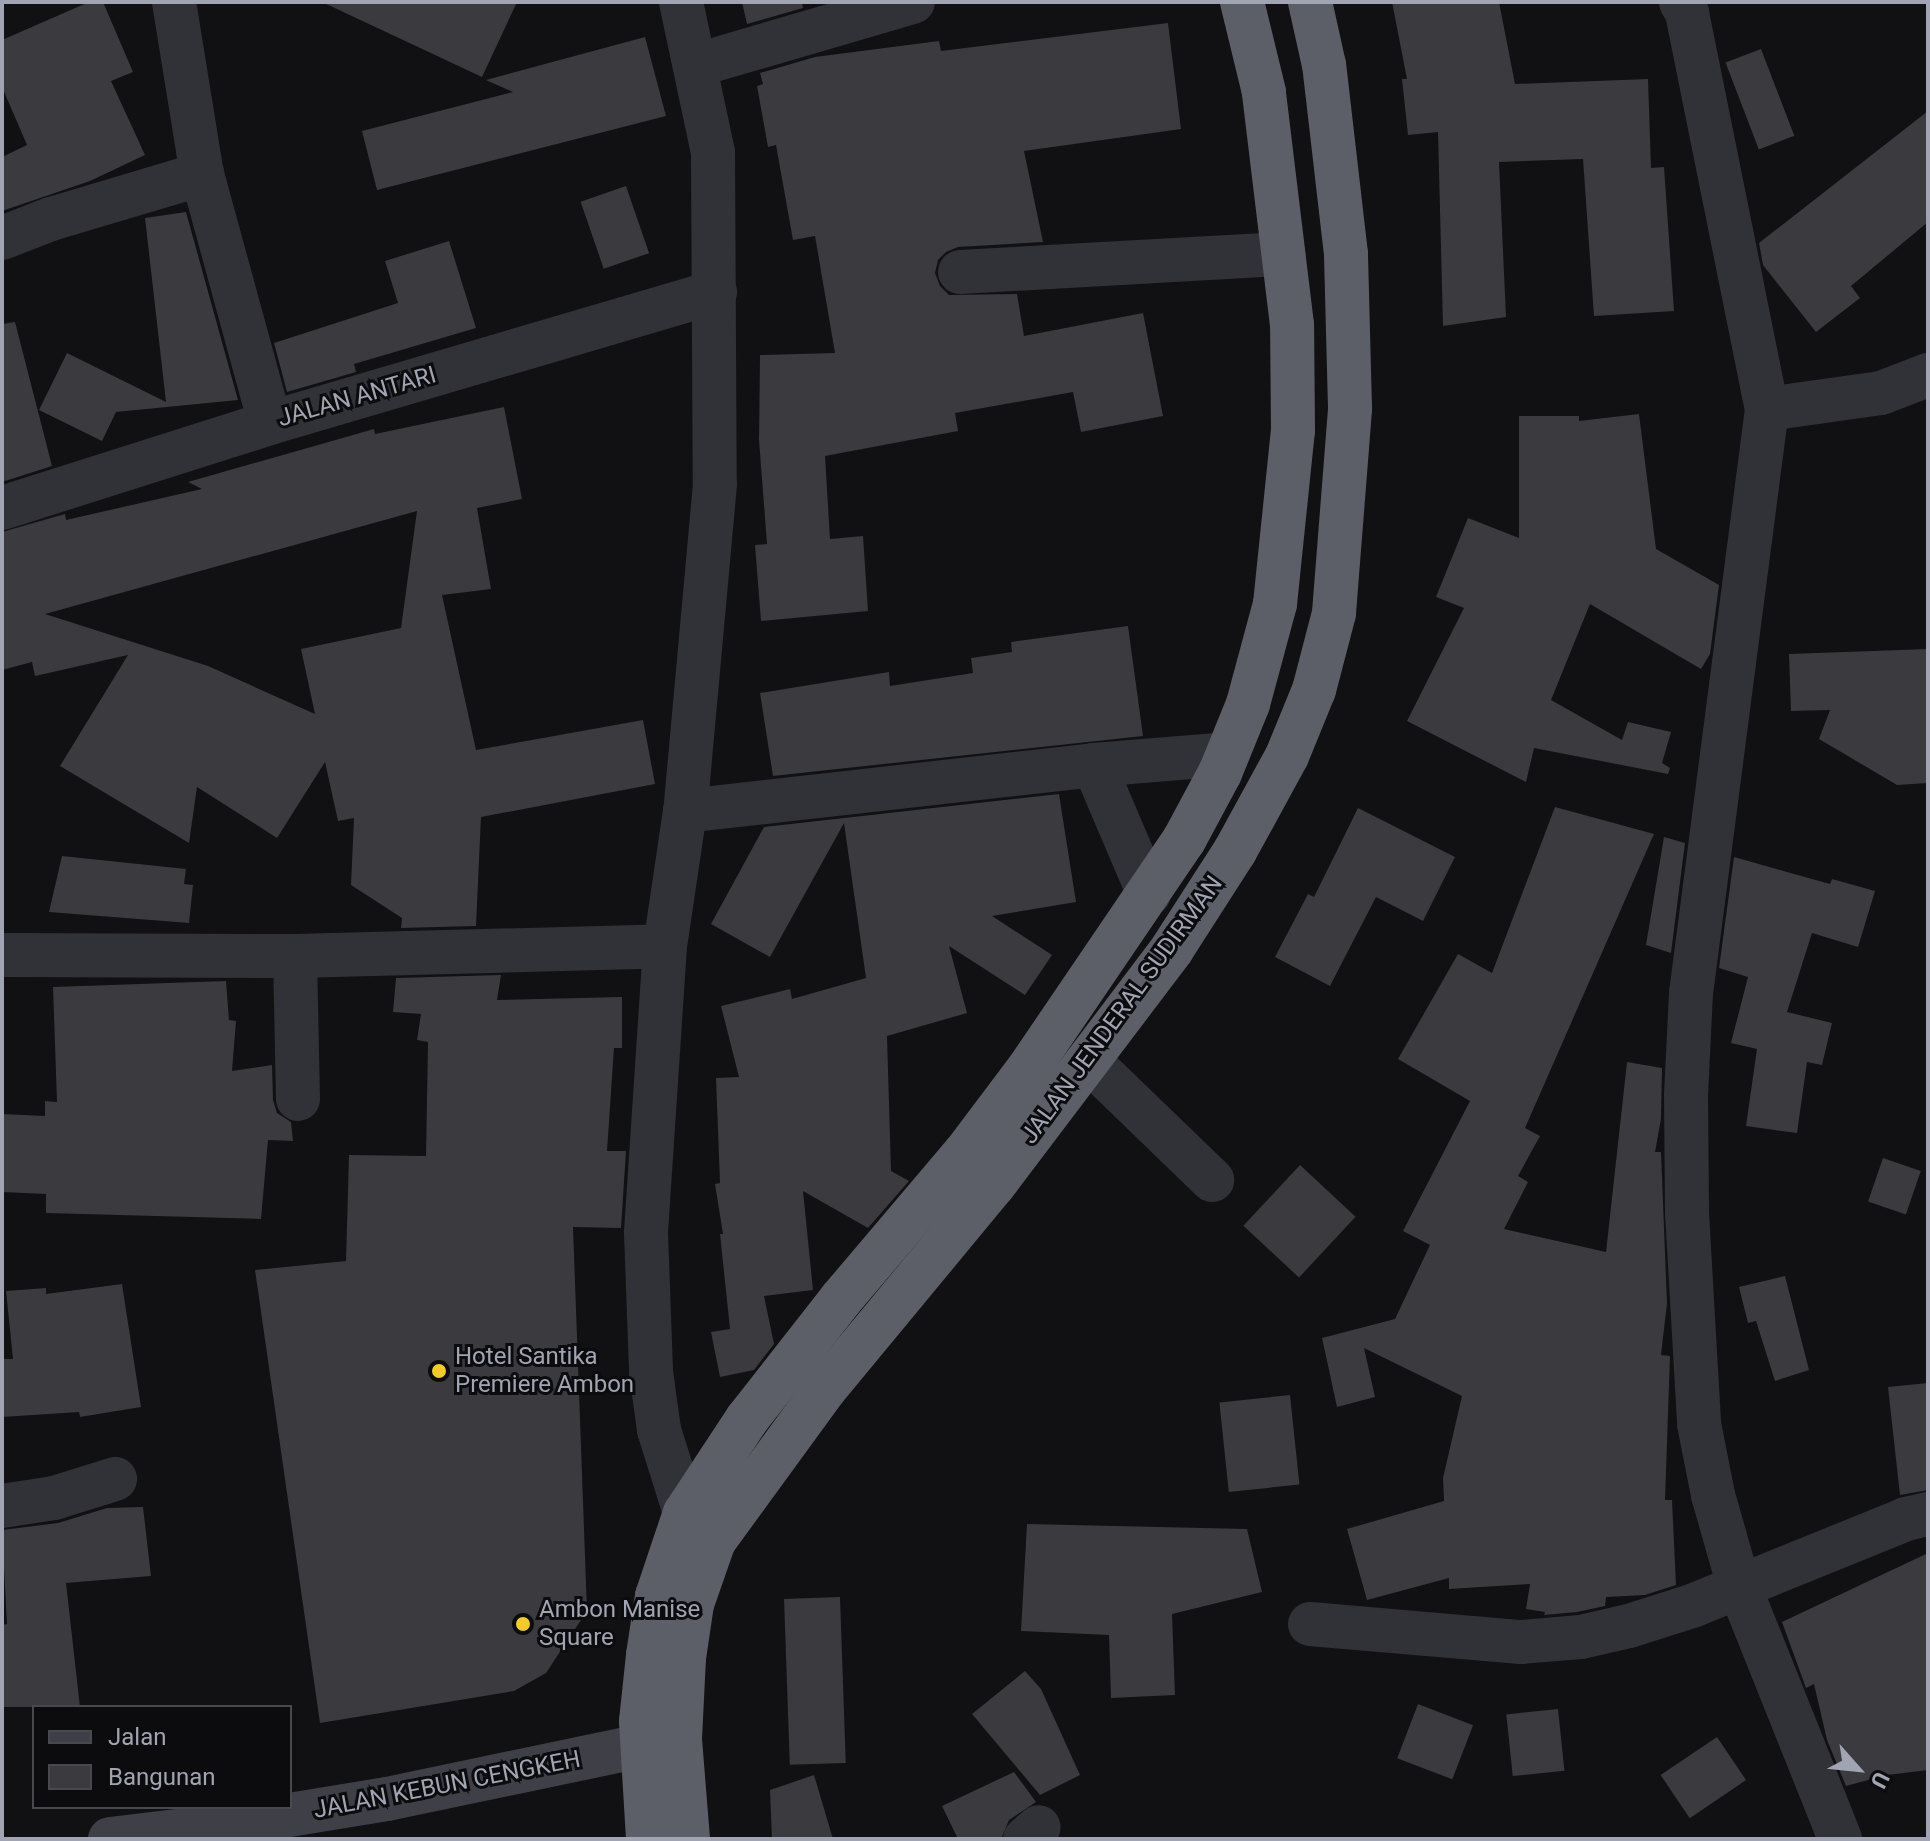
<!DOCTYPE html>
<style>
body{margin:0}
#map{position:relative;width:1930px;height:1841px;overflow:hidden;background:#111012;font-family:Roboto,sans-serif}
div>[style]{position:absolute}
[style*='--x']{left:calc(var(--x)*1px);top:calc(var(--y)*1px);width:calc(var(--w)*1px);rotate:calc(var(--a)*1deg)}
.building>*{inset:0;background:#3a3a3f;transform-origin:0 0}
.street>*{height:44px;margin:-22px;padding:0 22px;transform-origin:22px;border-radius:22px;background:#313237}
.secondary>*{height:44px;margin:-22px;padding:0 22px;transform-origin:22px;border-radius:22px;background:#3f4047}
.highway>*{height:44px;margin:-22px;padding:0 22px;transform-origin:22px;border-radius:22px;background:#5d5f68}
.dots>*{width:22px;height:22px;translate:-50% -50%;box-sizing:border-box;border:4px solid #0c0b0d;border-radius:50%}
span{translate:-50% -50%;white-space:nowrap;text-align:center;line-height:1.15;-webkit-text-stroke:6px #0c0b0d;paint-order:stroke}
.street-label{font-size:24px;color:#a1a4b3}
.poi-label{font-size:24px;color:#a1a4b3}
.left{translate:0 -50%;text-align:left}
.frame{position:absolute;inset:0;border:4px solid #a1a4b3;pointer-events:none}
.legend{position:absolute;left:32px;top:1705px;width:260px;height:104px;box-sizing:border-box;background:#0c0b0d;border:2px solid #48484f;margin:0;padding:10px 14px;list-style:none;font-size:24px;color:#a1a4b3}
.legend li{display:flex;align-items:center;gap:16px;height:40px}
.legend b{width:40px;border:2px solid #48484f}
.north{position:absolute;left:1818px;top:1729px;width:80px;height:80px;-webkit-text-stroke:6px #0c0b0d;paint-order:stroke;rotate:117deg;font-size:22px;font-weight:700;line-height:32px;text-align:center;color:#a1a4b3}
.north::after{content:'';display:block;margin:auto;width:28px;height:36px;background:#a1a4b3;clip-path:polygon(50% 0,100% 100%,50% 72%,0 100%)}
</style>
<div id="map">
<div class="building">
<i style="clip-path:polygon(89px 2px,103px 2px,133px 72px,111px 81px,145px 155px,90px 181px,2px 211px,2px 157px,27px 145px,2px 87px,2px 40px)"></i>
<i style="clip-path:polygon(322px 2px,517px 2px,482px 77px)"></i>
<i style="clip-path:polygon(742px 2px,802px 2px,803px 8px,747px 24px)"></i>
<i style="clip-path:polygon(1392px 2px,1499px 2px,1515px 84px,1648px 79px,1651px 168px,1664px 167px,1674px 311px,1594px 316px,1583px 159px,1499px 162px,1506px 317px,1443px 326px,1438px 132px,1408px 135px,1402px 79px,1407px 79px)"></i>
<i style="clip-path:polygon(1168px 23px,1181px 129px,1024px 151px,1043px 242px,958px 247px,946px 252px,938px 260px,935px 273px,940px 286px,949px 295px,1017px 294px,1024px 336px,1143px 313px,1163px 416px,1081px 432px,1073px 392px,955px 413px,958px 431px,825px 456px,830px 539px,863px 536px,868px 611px,761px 621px,755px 545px,767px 544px,759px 440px,760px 355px,835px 353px,815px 236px,793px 240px,776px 145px,768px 147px,757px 86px,763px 84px,760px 73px,815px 57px,939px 41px,941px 51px)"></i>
<i style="clip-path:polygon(645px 37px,666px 116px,377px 190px,362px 131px,513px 92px,486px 80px)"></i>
<i style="left:1761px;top:49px;width:93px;height:38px;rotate:69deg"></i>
<i style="clip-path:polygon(1928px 111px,1928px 222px,1851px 286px,1860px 298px,1816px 332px,1763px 265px,1759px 243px)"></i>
<i style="left:626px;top:186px;width:71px;height:48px;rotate:71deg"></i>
<i style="clip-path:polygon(186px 212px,238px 400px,116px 412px,102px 441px,39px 410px,67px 353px,166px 402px,145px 218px)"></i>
<i style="clip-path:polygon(449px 241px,476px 328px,354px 364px,356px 372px,287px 392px,274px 343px,398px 303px,385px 261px)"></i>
<i style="clip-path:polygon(15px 322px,52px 466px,2px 482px,2px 324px)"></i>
<i style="clip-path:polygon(evenodd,504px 407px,522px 499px,477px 508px,491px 589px,442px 595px,476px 750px,643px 720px,655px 784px,481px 817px,476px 926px,401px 928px,402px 918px,351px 885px,354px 818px,338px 821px,325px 762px,277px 838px,197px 787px,189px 843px,60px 766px,128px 655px,35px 676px,32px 662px,2px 670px,2px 532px,65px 514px,66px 520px,202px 489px,188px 482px,374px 429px,375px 434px,504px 407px,417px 511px,401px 628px,301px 649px,315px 714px,208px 666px,45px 614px,417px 511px)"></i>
<i style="clip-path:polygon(1639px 414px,1656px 549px,1719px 585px,1710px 654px,1701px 669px,1590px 604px,1551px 700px,1622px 740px,1628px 722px,1671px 732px,1662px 763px,1670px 768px,1668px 774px,1534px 748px,1526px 782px,1407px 721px,1464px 608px,1436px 597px,1468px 518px,1519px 538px,1519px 416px,1579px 416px,1579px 421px)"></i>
<i style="clip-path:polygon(1128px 626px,1143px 736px,773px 776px,760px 693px,889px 672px,890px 686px,973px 673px,971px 658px,1012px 652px,1011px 642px)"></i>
<i style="clip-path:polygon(1928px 649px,1928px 783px,1897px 785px,1819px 739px,1830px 710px,1791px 711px,1789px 654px)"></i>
<i style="clip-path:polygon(1059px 794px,1076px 902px,992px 916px,1052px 955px,1025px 995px,949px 946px,967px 1013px,887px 1036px,891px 1171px,909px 1181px,868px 1228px,803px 1191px,813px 1290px,764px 1296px,774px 1344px,754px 1370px,720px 1377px,711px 1332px,730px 1329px,720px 1234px,723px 1234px,715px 1184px,720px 1183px,716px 1078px,739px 1077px,721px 1006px,790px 989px,792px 999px,866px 978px,844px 823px,770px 957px,711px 924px,764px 827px)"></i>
<i style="clip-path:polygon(1555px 807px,1654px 834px,1525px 1128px,1540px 1136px,1518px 1176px,1528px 1182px,1504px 1229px,1606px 1252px,1627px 1062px,1662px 1068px,1661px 1119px,1655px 1152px,1661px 1152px,1667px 1303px,1661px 1355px,1670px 1356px,1665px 1500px,1672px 1500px,1676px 1585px,1645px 1595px,1606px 1597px,1605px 1606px,1577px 1612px,1544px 1615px,1545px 1612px,1526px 1609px,1530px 1584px,1449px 1589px,1449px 1578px,1367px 1600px,1347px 1529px,1444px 1501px,1443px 1478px,1462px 1396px,1364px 1348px,1375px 1397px,1337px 1407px,1322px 1338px,1395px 1319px,1430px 1245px,1403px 1231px,1470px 1101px,1398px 1059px,1458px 954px,1492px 973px)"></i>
<i style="clip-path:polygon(1358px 808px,1455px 857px,1423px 921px,1376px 897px,1330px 986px,1275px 957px,1308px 894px,1314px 897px)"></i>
<i style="clip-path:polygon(1664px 837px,1685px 843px,1671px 953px,1646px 945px)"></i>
<i style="clip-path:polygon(62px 856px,186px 869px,184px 884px,193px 885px,189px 923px,49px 912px)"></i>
<i style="clip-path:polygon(1734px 857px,1830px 884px,1832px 879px,1875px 891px,1858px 947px,1812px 933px,1787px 1012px,1832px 1023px,1822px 1065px,1807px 1062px,1797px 1133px,1746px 1126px,1757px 1049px,1731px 1043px,1748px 977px,1719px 968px)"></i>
<i style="clip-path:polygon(501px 975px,497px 1000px,622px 997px,622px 1048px,614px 1048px,607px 1151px,626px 1151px,621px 1228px,573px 1227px,587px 1611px,546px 1673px,514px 1691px,320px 1723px,255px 1270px,346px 1261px,349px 1155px,426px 1156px,428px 1042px,417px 1040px,421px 1014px,393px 1012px,396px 978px)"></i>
<i style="clip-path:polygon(226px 981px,229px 1020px,236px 1021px,232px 1071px,272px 1065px,273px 1100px,277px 1113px,291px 1122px,293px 1141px,268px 1140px,261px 1219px,46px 1213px,46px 1194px,2px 1192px,2px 1114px,45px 1116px,45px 1101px,57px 1102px,53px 987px)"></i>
<i style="left:1883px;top:1158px;width:40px;height:46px;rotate:19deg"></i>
<i style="left:1300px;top:1165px;width:76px;height:83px;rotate:43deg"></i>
<i style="clip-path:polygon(1785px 1276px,1809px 1370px,1775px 1381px,1756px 1321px,1748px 1323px,1739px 1287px)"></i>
<i style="clip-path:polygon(122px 1284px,141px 1407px,80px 1417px,79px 1412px,2px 1417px,2px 1359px,13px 1359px,6px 1291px,46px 1288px,46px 1294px)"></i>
<i style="clip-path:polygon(1928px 1383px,1928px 1490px,1900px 1495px,1888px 1387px)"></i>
<i style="left:1290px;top:1395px;width:90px;height:71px;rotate:84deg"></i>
<i style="clip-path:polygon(143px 1507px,151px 1576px,66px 1583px,80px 1707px,2px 1707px,2px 1625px,7px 1624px,2px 1530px,58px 1523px,107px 1508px)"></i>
<i style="clip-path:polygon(1027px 1524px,1247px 1529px,1262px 1592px,1172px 1614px,1175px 1695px,1111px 1698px,1109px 1635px,1021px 1631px)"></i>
<i style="clip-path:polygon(1928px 1553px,1928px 1770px,1887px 1775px,1846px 1786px,1827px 1740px,1814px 1684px,1806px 1688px,1782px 1622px)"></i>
<i style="left:840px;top:1597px;width:166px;height:56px;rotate:88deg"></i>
<i style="clip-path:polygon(1025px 1671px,1041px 1689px,1080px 1775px,1040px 1795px,972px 1714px)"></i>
<i style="left:1418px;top:1704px;width:59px;height:58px;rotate:21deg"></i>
<i style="left:1558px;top:1709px;width:62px;height:52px;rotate:84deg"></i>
<i style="left:1717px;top:1737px;width:52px;height:68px;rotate:56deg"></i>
<i style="clip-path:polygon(1014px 1772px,1036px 1802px,1009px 1820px,1001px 1839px,958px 1839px,942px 1806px)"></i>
<i style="clip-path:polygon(814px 1775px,833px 1839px,772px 1839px,770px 1790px)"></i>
</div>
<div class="street">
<i style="--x:174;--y:2;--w:174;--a:80.8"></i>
<i style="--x:202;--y:174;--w:258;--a:74.7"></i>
<i style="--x:681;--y:2;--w:153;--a:78"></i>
<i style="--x:713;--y:152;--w:332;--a:89.7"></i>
<i style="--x:715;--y:484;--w:328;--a:95.2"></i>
<i style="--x:685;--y:811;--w:136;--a:98.4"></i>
<i style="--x:665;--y:946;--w:288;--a:93.8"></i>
<i style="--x:646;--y:1233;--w:139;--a:87.9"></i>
<i style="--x:651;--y:1372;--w:59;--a:82.1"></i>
<i style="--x:659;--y:1430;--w:87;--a:72.6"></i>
<i style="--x:685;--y:1513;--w:30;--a:46"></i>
<i style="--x:1681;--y:2;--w:13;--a:61"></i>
<i style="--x:1687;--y:13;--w:404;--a:78.6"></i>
<i style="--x:1767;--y:409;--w:589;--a:97.41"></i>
<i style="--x:1691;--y:993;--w:102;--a:92.8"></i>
<i style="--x:1686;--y:1095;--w:118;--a:89.5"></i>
<i style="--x:1687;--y:1213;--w:211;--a:86.7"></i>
<i style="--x:1699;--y:1424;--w:72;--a:78.8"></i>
<i style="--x:1713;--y:1495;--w:95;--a:74.1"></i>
<i style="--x:1739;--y:1586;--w:272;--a:68.2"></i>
<i style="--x:697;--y:65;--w:225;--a:-16.3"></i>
<i style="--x:2;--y:238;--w:53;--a:-21.2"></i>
<i style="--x:51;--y:219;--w:158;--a:-16.6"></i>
<i style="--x:960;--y:272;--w:324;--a:-3.2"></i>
<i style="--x:1767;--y:409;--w:115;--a:-8"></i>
<i style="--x:1881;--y:393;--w:50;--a:-21"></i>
<i style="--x:2;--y:508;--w:281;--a:-17.6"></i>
<i style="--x:270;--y:423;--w:464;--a:-16.4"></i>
<i style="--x:1094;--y:765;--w:140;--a:66.9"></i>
<i style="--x:685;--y:811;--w:412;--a:-6.4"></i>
<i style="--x:1094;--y:765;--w:133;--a:-4.7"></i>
<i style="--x:2;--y:955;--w:293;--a:0.2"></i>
<i style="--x:295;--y:956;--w:370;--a:-1.5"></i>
<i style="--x:295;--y:956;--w:143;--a:88.8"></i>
<i style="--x:1090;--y:1062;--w:170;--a:44"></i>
<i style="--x:2;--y:1506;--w:53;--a:-8.7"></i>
<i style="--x:54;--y:1498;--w:64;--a:-17.3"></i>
<i style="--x:1310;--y:1624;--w:212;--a:4.9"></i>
<i style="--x:1521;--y:1642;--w:60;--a:-4.8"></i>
<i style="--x:1581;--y:1637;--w:49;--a:-12.9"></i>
<i style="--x:1629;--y:1626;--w:66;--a:-17.6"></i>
<i style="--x:1692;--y:1606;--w:231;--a:-22.1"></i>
<i style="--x:1906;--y:1519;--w:23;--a:-13"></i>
<i style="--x:1025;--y:1839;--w:18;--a:-41"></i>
</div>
<div class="secondary">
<i style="--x:110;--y:1839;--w:119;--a:-6.8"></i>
<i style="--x:228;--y:1825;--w:161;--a:-9.3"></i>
<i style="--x:387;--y:1799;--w:259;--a:-11.8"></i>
</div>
<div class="highway">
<i style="--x:648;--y:1839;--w:118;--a:-93.4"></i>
<i style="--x:641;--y:1721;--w:66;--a:-83.9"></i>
<i style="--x:648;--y:1655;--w:60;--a:-81.3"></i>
<i style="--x:657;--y:1596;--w:88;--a:-71.4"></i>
<i style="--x:685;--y:1513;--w:113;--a:-56.6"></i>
<i style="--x:747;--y:1419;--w:152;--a:-51.9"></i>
<i style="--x:841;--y:1299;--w:192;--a:-49.7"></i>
<i style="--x:965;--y:1153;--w:106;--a:-53"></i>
<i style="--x:1029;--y:1068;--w:276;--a:-55.8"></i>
<i style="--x:1184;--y:840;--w:76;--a:-61.8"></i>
<i style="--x:1220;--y:773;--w:74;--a:-67.9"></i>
<i style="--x:1248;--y:704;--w:104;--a:-74.9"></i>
<i style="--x:1275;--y:604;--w:174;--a:-84.1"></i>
<i style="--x:1293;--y:431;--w:106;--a:-90.5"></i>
<i style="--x:1292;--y:325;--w:235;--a:-96.9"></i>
<i style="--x:1264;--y:92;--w:93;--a:-103.7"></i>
<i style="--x:688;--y:1839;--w:100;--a:-94.6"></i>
<i style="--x:680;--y:1739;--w:81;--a:-87.2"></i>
<i style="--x:684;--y:1658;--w:55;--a:-81.6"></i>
<i style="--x:692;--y:1604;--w:67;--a:-70.8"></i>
<i style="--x:714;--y:1541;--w:187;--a:-53.9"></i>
<i style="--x:824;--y:1390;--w:265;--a:-50.4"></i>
<i style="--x:993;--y:1186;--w:297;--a:-52.9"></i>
<i style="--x:1172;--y:949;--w:117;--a:-57.3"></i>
<i style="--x:1235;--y:851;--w:108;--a:-61.3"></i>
<i style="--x:1287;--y:756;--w:71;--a:-67.8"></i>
<i style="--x:1314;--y:690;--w:80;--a:-75.4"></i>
<i style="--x:1334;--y:613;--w:206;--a:-85.5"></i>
<i style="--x:1350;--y:408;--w:154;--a:-91.5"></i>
<i style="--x:1346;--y:254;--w:190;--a:-96.6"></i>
<i style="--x:1324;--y:65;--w:65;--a:-102.5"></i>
</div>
<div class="dots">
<i style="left:439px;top:1371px;background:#f4ca26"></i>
<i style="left:523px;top:1624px;background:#f4ca26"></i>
</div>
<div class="street-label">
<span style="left:357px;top:397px;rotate:-16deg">JALAN ANTARI</span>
<span style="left:1122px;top:1010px;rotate:-54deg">JALAN JENDERAL SUDIRMAN</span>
<span style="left:447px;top:1785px;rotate:-11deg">JALAN KEBUN CENGKEH</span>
</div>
<div class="poi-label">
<span class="left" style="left:455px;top:1371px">Hotel Santika<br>Premiere Ambon</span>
<span class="left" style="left:539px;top:1624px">Ambon Manise<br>Square</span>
</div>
<div class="frame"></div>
<ul class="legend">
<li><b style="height:10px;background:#3f4047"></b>Jalan</li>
<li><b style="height:22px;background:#3a3a3f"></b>Bangunan</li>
</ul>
<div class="north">U</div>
</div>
